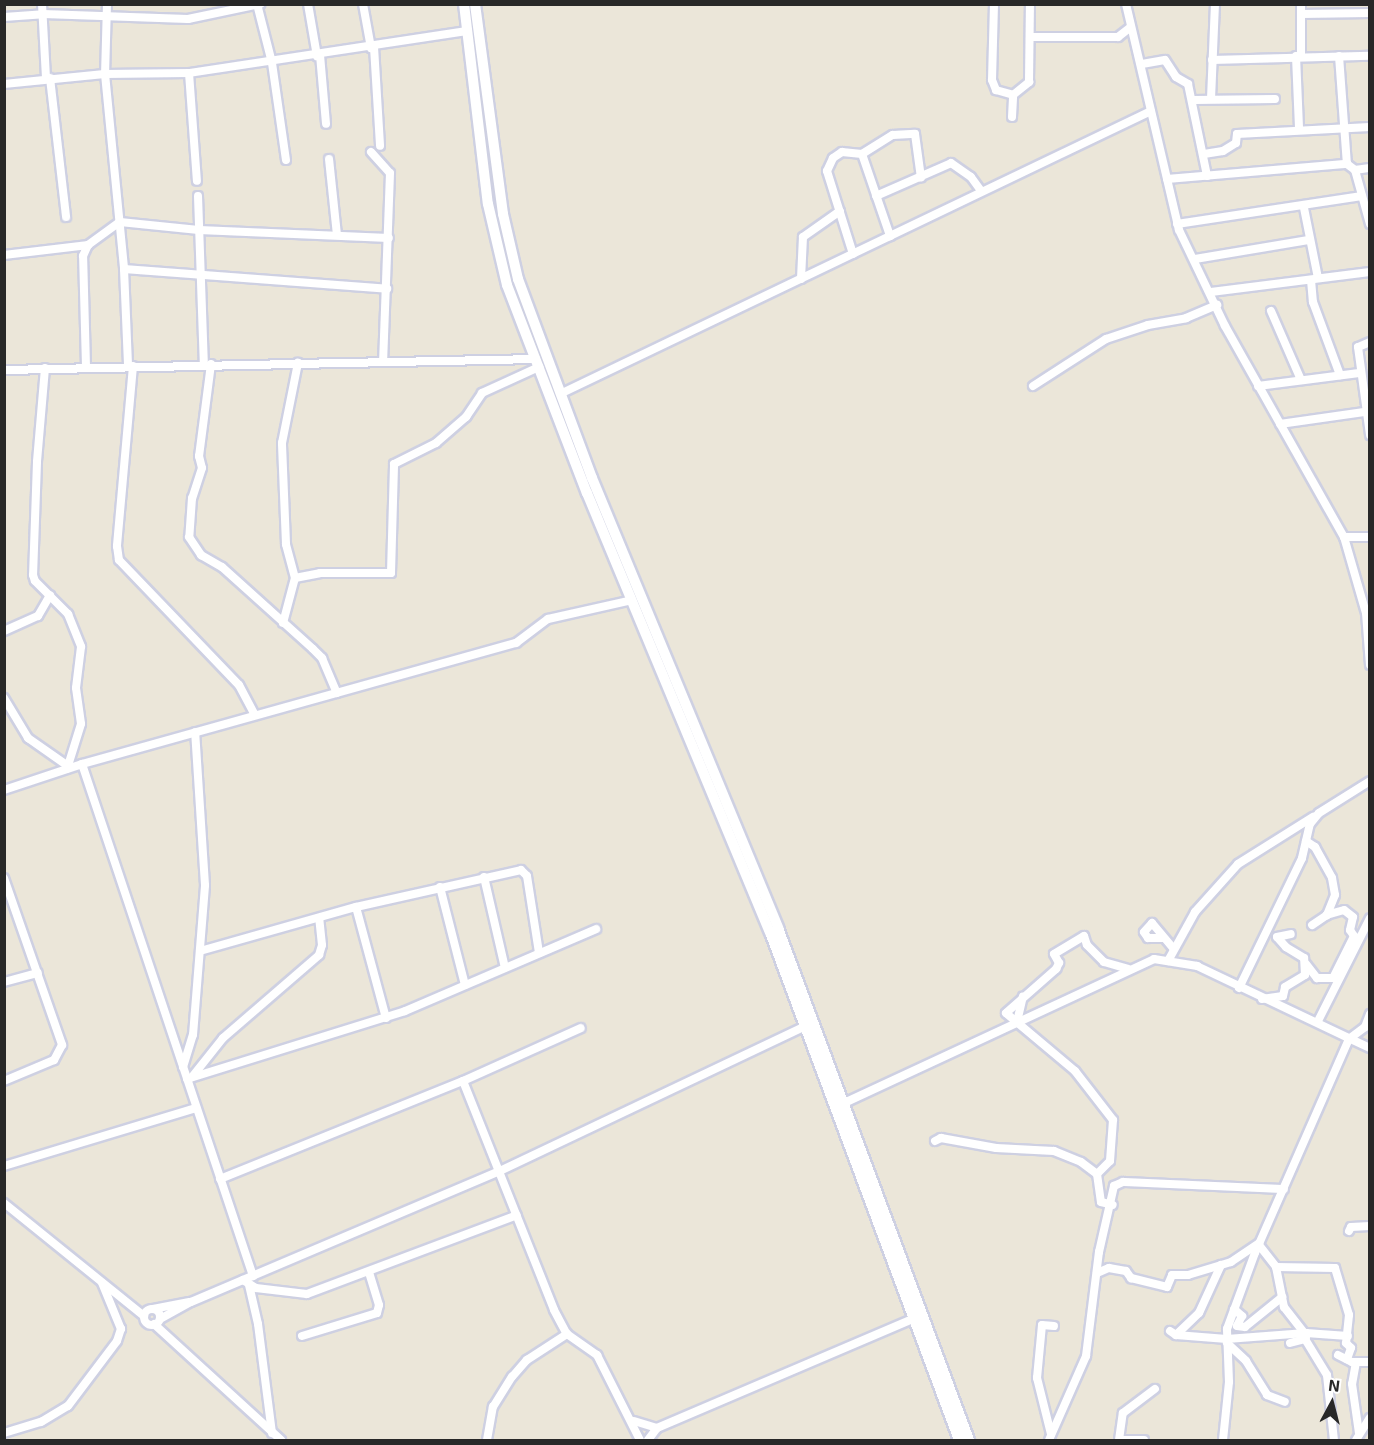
<!DOCTYPE html>
<style>
body{margin:0}
#map{position:relative;width:1374px;height:1445px;overflow:hidden;background:#ebe6d9;font-family:"Exo 2",sans-serif}
div>[style]{position:absolute}
[style*='--x']{left:calc(var(--x)*1px);top:calc(var(--y)*1px);width:calc(var(--w)*1px);rotate:calc(var(--a)*1deg)}
.roads{filter:drop-shadow(2px 0 #ced0e2) drop-shadow(-2px 0 #ced0e2) drop-shadow(0 2px #ced0e2) drop-shadow(0 -2px #ced0e2)}
.minor>*{height:8px;margin:-4px;padding:0 4px;transform-origin:4px;border-radius:4px;background:#fff}
.minor>.ring{margin:-4px;padding:0;box-sizing:content-box;background:none;border:8px solid #fff;border-radius:50%}
.secondary>*{height:10px;margin:-5px;padding:0 5px;transform-origin:5px;border-radius:5px;background:#fff}
span{translate:-50% -50%;white-space:nowrap;text-align:center;line-height:1.15;-webkit-text-stroke:4.5px #fff;paint-order:stroke}
.frame{position:absolute;inset:0;border:6px solid #282828;pointer-events:none}
.north{position:absolute;left:1302px;top:1373px;width:60px;height:60px;-webkit-text-stroke:4px #fff;paint-order:stroke;rotate:7deg;font-size:16px;font-weight:700;line-height:24px;text-align:center;color:#282828}
.north::after{content:'';display:block;margin:auto;width:21px;height:27px;background:#282828;clip-path:polygon(50% 0,100% 100%,50% 72%,0 100%)}
</style>
<div id="map">
<div class="roads">
<div class="minor">
<i style="--x:42;--y:4;--w:75;--a:86.9"></i>
<i style="--x:107;--y:4;--w:70;--a:91.6"></i>
<i style="--x:105;--y:74;--w:196;--a:84.4"></i>
<i style="--x:124;--y:269;--w:97;--a:87.6"></i>
<i style="--x:257;--y:4;--w:61;--a:75.7"></i>
<i style="--x:272;--y:63;--w:98;--a:81.8"></i>
<i style="--x:308;--y:4;--w:53;--a:80.2"></i>
<i style="--x:363;--y:4;--w:45;--a:79.7"></i>
<i style="--x:994;--y:4;--w:76;--a:91.5"></i>
<i style="--x:992;--y:80;--w:11;--a:68"></i>
<i style="--x:996;--y:90;--w:18;--a:16"></i>
<i style="--x:1126;--y:4;--w:232;--a:76.8"></i>
<i style="--x:1179;--y:230;--w:106;--a:64.4"></i>
<i style="--x:1225;--y:326;--w:242;--a:60.6"></i>
<i style="--x:1344;--y:537;--w:79;--a:73.9"></i>
<i style="--x:1366;--y:613;--w:52;--a:85.6"></i>
<i style="--x:1301;--y:4;--w:52;--a:90"></i>
<i style="--x:1301;--y:14;--w:69;--a:-0.8"></i>
<i style="--x:4;--y:17;--w:39;--a:-4"></i>
<i style="--x:43;--y:14;--w:145;--a:2"></i>
<i style="--x:188;--y:19;--w:74;--a:-11.8"></i>
<i style="--x:1030;--y:37;--w:88;--a:0"></i>
<i style="--x:1118;--y:37;--w:16;--a:-38"></i>
<i style="--x:374;--y:47;--w:99;--a:86.5"></i>
<i style="--x:320;--y:55;--w:69;--a:85"></i>
<i style="--x:1296;--y:56;--w:73;--a:87.6"></i>
<i style="--x:1339;--y:56;--w:108;--a:85.8"></i>
<i style="--x:1347;--y:164;--w:10;--a:37"></i>
<i style="--x:1355;--y:170;--w:56;--a:74.5"></i>
<i style="--x:1212;--y:60;--w:158;--a:-1.5"></i>
<i style="--x:1142;--y:64;--w:23;--a:-10"></i>
<i style="--x:1165;--y:60;--w:20;--a:57"></i>
<i style="--x:1176;--y:77;--w:14;--a:30"></i>
<i style="--x:1188;--y:84;--w:94;--a:78.3"></i>
<i style="--x:189;--y:73;--w:108;--a:85.8"></i>
<i style="--x:50;--y:78;--w:140;--a:83.4"></i>
<i style="--x:4;--y:84;--w:101;--a:-5.7"></i>
<i style="--x:105;--y:74;--w:84;--a:-0.7"></i>
<i style="--x:189;--y:73;--w:282;--a:-8.6"></i>
<i style="--x:1013;--y:95;--w:21;--a:-39"></i>
<i style="--x:1029;--y:82;--w:78;--a:-89.3"></i>
<i style="--x:1211;--y:99;--w:95;--a:-87.6"></i>
<i style="--x:1194;--y:100;--w:81;--a:-0.7"></i>
<i style="--x:1012;--y:117;--w:22;--a:-87"></i>
<i style="--x:371;--y:152;--w:28;--a:48"></i>
<i style="--x:390;--y:173;--w:188;--a:92.1"></i>
<i style="--x:862;--y:154;--w:87;--a:71.1"></i>
<i style="--x:1204;--y:154;--w:19;--a:-9"></i>
<i style="--x:1223;--y:151;--w:15;--a:-32"></i>
<i style="--x:1236;--y:143;--w:9;--a:-84"></i>
<i style="--x:1237;--y:134;--w:133;--a:-3"></i>
<i style="--x:329;--y:159;--w:76;--a:84"></i>
<i style="--x:1355;--y:170;--w:15;--a:-8"></i>
<i style="--x:1167;--y:179;--w:181;--a:-4.8"></i>
<i style="--x:198;--y:196;--w:169;--a:88"></i>
<i style="--x:876;--y:196;--w:82;--a:-23.7"></i>
<i style="--x:951;--y:163;--w:24;--a:35"></i>
<i style="--x:971;--y:177;--w:17;--a:54"></i>
<i style="--x:1304;--y:208;--w:71;--a:78.7"></i>
<i style="--x:1177;--y:224;--w:187;--a:-8.6"></i>
<i style="--x:853;--y:254;--w:87;--a:-107.4"></i>
<i style="--x:827;--y:171;--w:14;--a:-65"></i>
<i style="--x:833;--y:158;--w:11;--a:-34"></i>
<i style="--x:842;--y:152;--w:20;--a:6"></i>
<i style="--x:862;--y:154;--w:36;--a:-32"></i>
<i style="--x:893;--y:135;--w:22;--a:-3"></i>
<i style="--x:915;--y:134;--w:44;--a:82.2"></i>
<i style="--x:4;--y:255;--w:85;--a:-6.8"></i>
<i style="--x:1195;--y:259;--w:115;--a:-9.5"></i>
<i style="--x:124;--y:269;--w:264;--a:4.3"></i>
<i style="--x:801;--y:279;--w:42;--a:-87.3"></i>
<i style="--x:803;--y:237;--w:45;--a:-35.1"></i>
<i style="--x:1311;--y:280;--w:22;--a:85"></i>
<i style="--x:1313;--y:302;--w:78;--a:69.7"></i>
<i style="--x:1211;--y:292;--w:160;--a:-7.2"></i>
<i style="--x:1271;--y:311;--w:75;--a:66.5"></i>
<i style="--x:1370;--y:342;--w:13;--a:157"></i>
<i style="--x:1358;--y:347;--w:89;--a:82.2"></i>
<i style="--x:211;--y:364;--w:93;--a:97.4"></i>
<i style="--x:199;--y:456;--w:12;--a:76"></i>
<i style="--x:202;--y:468;--w:32;--a:108"></i>
<i style="--x:192;--y:498;--w:39;--a:94"></i>
<i style="--x:189;--y:537;--w:22;--a:56"></i>
<i style="--x:201;--y:555;--w:24;--a:30"></i>
<i style="--x:222;--y:567;--w:122;--a:42"></i>
<i style="--x:313;--y:649;--w:13;--a:45"></i>
<i style="--x:322;--y:658;--w:38;--a:67"></i>
<i style="--x:133;--y:366;--w:181;--a:95.1"></i>
<i style="--x:117;--y:546;--w:14;--a:82"></i>
<i style="--x:119;--y:560;--w:173;--a:46.2"></i>
<i style="--x:239;--y:685;--w:34;--a:62"></i>
<i style="--x:86;--y:367;--w:111;--a:-91.5"></i>
<i style="--x:83;--y:256;--w:12;--a:-66"></i>
<i style="--x:88;--y:245;--w:39;--a:-36"></i>
<i style="--x:120;--y:222;--w:79;--a:5.8"></i>
<i style="--x:199;--y:230;--w:190;--a:2.4"></i>
<i style="--x:45;--y:368;--w:94;--a:94.9"></i>
<i style="--x:37;--y:462;--w:113;--a:92"></i>
<i style="--x:33;--y:575;--w:6;--a:72"></i>
<i style="--x:35;--y:581;--w:47;--a:45"></i>
<i style="--x:68;--y:614;--w:35;--a:68"></i>
<i style="--x:81;--y:647;--w:41;--a:97"></i>
<i style="--x:76;--y:688;--w:36;--a:82"></i>
<i style="--x:81;--y:724;--w:47;--a:107.3"></i>
<i style="--x:4;--y:370;--w:532;--a:-1.18"></i>
<i style="--x:1033;--y:386;--w:87;--a:-32.8"></i>
<i style="--x:1106;--y:339;--w:44;--a:-18.4"></i>
<i style="--x:1148;--y:325;--w:39;--a:-10"></i>
<i style="--x:1186;--y:318;--w:34;--a:-23"></i>
<i style="--x:1258;--y:386;--w:102;--a:-7.3"></i>
<i style="--x:560;--y:394;--w:655;--a:-25.59"></i>
<i style="--x:1280;--y:424;--w:85;--a:-8.1"></i>
<i style="--x:1344;--y:537;--w:26;--a:0"></i>
<i style="--x:295;--y:578;--w:25;--a:-11"></i>
<i style="--x:320;--y:573;--w:71;--a:0"></i>
<i style="--x:391;--y:573;--w:109;--a:-88.4"></i>
<i style="--x:394;--y:464;--w:47;--a:-26.6"></i>
<i style="--x:436;--y:443;--w:40;--a:-41"></i>
<i style="--x:466;--y:417;--w:29;--a:-56"></i>
<i style="--x:482;--y:393;--w:63;--a:-24.5"></i>
<i style="--x:283;--y:623;--w:47;--a:-75.1"></i>
<i style="--x:295;--y:578;--w:35;--a:-105"></i>
<i style="--x:286;--y:544;--w:101;--a:-92.3"></i>
<i style="--x:282;--y:443;--w:82;--a:-78.7"></i>
<i style="--x:4;--y:631;--w:37;--a:-24"></i>
<i style="--x:38;--y:616;--w:24;--a:-60"></i>
<i style="--x:4;--y:698;--w:47;--a:59"></i>
<i style="--x:28;--y:738;--w:49;--a:35"></i>
<i style="--x:82;--y:764;--w:540;--a:71.53"></i>
<i style="--x:4;--y:790;--w:82;--a:-18.4"></i>
<i style="--x:82;--y:764;--w:451;--a:-15.6"></i>
<i style="--x:516;--y:643;--w:40;--a:-37"></i>
<i style="--x:548;--y:619;--w:86;--a:-12.7"></i>
<i style="--x:1306;--y:841;--w:11;--a:34"></i>
<i style="--x:1315;--y:847;--w:35;--a:61"></i>
<i style="--x:1332;--y:878;--w:17;--a:80"></i>
<i style="--x:1335;--y:895;--w:22;--a:112"></i>
<i style="--x:484;--y:877;--w:93;--a:77"></i>
<i style="--x:4;--y:878;--w:177;--a:70.8"></i>
<i style="--x:62;--y:1045;--w:17;--a:118"></i>
<i style="--x:54;--y:1060;--w:54;--a:157.2"></i>
<i style="--x:440;--y:887;--w:101;--a:75.7"></i>
<i style="--x:356;--y:907;--w:115;--a:74.9"></i>
<i style="--x:1163;--y:938;--w:15;--a:180"></i>
<i style="--x:1148;--y:938;--w:7;--a:-124"></i>
<i style="--x:1144;--y:932;--w:12;--a:-48"></i>
<i style="--x:1152;--y:923;--w:34;--a:50"></i>
<i style="--x:200;--y:951;--w:162;--a:-15.8"></i>
<i style="--x:356;--y:907;--w:169;--a:-12.6"></i>
<i style="--x:521;--y:870;--w:8;--a:45"></i>
<i style="--x:527;--y:876;--w:78;--a:81.1"></i>
<i style="--x:1168;--y:961;--w:56;--a:-61.1"></i>
<i style="--x:1195;--y:912;--w:64;--a:-48.1"></i>
<i style="--x:1238;--y:864;--w:89;--a:-32.1"></i>
<i style="--x:1306;--y:964;--w:18;--a:52"></i>
<i style="--x:1317;--y:978;--w:16;--a:0"></i>
<i style="--x:1333;--y:978;--w:47;--a:-63.4"></i>
<i style="--x:1354;--y:936;--w:7;--a:-124"></i>
<i style="--x:1350;--y:930;--w:13;--a:-77"></i>
<i style="--x:1353;--y:917;--w:11;--a:-142"></i>
<i style="--x:1344;--y:910;--w:18;--a:164"></i>
<i style="--x:1327;--y:915;--w:18;--a:146"></i>
<i style="--x:4;--y:982;--w:35;--a:-15"></i>
<i style="--x:1239;--y:988;--w:144;--a:-64.1"></i>
<i style="--x:1302;--y:858;--w:35;--a:-77"></i>
<i style="--x:1310;--y:824;--w:14;--a:-51"></i>
<i style="--x:1319;--y:813;--w:60;--a:-32.1"></i>
<i style="--x:1262;--y:999;--w:21;--a:-8"></i>
<i style="--x:1283;--y:996;--w:9;--a:-77"></i>
<i style="--x:1285;--y:987;--w:23;--a:-31"></i>
<i style="--x:1305;--y:975;--w:17;--a:-93"></i>
<i style="--x:1304;--y:958;--w:21;--a:-149"></i>
<i style="--x:1286;--y:947;--w:13;--a:-132"></i>
<i style="--x:1277;--y:937;--w:14;--a:-12"></i>
<i style="--x:1318;--y:1021;--w:115;--a:-63.2"></i>
<i style="--x:1017;--y:1022;--w:26;--a:-77"></i>
<i style="--x:183;--y:1067;--w:34;--a:-73"></i>
<i style="--x:193;--y:1035;--w:150;--a:-85.4"></i>
<i style="--x:205;--y:885;--w:153;--a:-93.7"></i>
<i style="--x:192;--y:1077;--w:50;--a:-51.5"></i>
<i style="--x:223;--y:1038;--w:127;--a:-40.8"></i>
<i style="--x:319;--y:955;--w:10;--a:-73"></i>
<i style="--x:322;--y:945;--w:27;--a:-96"></i>
<i style="--x:187;--y:1079;--w:228;--a:-17.3"></i>
<i style="--x:405;--y:1011;--w:208;--a:-23.2"></i>
<i style="--x:463;--y:1081;--w:246;--a:68.3"></i>
<i style="--x:554;--y:1310;--w:27;--a:62"></i>
<i style="--x:567;--y:1334;--w:37;--a:35"></i>
<i style="--x:597;--y:1355;--w:95;--a:63.2"></i>
<i style="--x:842;--y:1104;--w:344;--a:-24.9"></i>
<i style="--x:1154;--y:959;--w:44;--a:9.2"></i>
<i style="--x:1197;--y:966;--w:191;--a:25.4"></i>
<i style="--x:935;--y:1141;--w:7;--a:-27"></i>
<i style="--x:941;--y:1138;--w:56;--a:10.3"></i>
<i style="--x:996;--y:1148;--w:58;--a:3"></i>
<i style="--x:1054;--y:1151;--w:29;--a:22"></i>
<i style="--x:1081;--y:1162;--w:20;--a:37"></i>
<i style="--x:1097;--y:1174;--w:28;--a:82"></i>
<i style="--x:1101;--y:1202;--w:12;--a:14"></i>
<i style="--x:4;--y:1166;--w:201;--a:-16.8"></i>
<i style="--x:1097;--y:1174;--w:18;--a:-45"></i>
<i style="--x:1110;--y:1161;--w:41;--a:-85.8"></i>
<i style="--x:1113;--y:1120;--w:62;--a:-127.8"></i>
<i style="--x:1075;--y:1071;--w:90;--a:-140"></i>
<i style="--x:1006;--y:1013;--w:67;--a:-41.3"></i>
<i style="--x:1056;--y:969;--w:7;--a:-63"></i>
<i style="--x:1059;--y:963;--w:10;--a:-119"></i>
<i style="--x:1054;--y:954;--w:35;--a:-31"></i>
<i style="--x:1084;--y:936;--w:9;--a:72"></i>
<i style="--x:1087;--y:945;--w:24;--a:45"></i>
<i style="--x:1104;--y:962;--w:25;--a:16"></i>
<i style="--x:220;--y:1179;--w:262;--a:-22"></i>
<i style="--x:463;--y:1081;--w:129;--a:-24.2"></i>
<i style="--x:4;--y:1203;--w:180;--a:38.9"></i>
<i style="--x:1349;--y:1231;--w:4;--a:-63"></i>
<i style="--x:1351;--y:1227;--w:19;--a:-3"></i>
<i style="--x:1259;--y:1245;--w:28;--a:52"></i>
<i style="--x:1276;--y:1267;--w:59;--a:1"></i>
<i style="--x:1335;--y:1268;--w:49;--a:73.4"></i>
<i style="--x:1349;--y:1315;--w:28;--a:96"></i>
<i style="--x:1346;--y:1343;--w:7;--a:45"></i>
<i style="--x:1351;--y:1348;--w:12;--a:110"></i>
<i style="--x:1276;--y:1267;--w:41;--a:78.7"></i>
<i style="--x:1284;--y:1307;--w:33;--a:52"></i>
<i style="--x:1097;--y:1273;--w:13;--a:-23"></i>
<i style="--x:1109;--y:1268;--w:17;--a:10"></i>
<i style="--x:1126;--y:1271;--w:9;--a:54"></i>
<i style="--x:1131;--y:1278;--w:37;--a:14"></i>
<i style="--x:1167;--y:1287;--w:13;--a:-67"></i>
<i style="--x:1172;--y:1275;--w:16;--a:0"></i>
<i style="--x:1188;--y:1275;--w:45;--a:-16.8"></i>
<i style="--x:1231;--y:1262;--w:34;--a:-34"></i>
<i style="--x:243;--y:1280;--w:15;--a:32"></i>
<i style="--x:256;--y:1288;--w:51;--a:6.7"></i>
<i style="--x:307;--y:1294;--w:224;--a:-20.6"></i>
<i style="--x:249;--y:1285;--w:40;--a:77"></i>
<i style="--x:258;--y:1324;--w:110;--a:82.7"></i>
<i class="ring" style="left:144px;top:1309px;width:8px;height:8px"></i>
<i style="--x:153;--y:1309;--w:37;--a:-11"></i>
<i style="--x:1234;--y:1309;--w:11;--a:41"></i>
<i style="--x:1242;--y:1316;--w:11;--a:117"></i>
<i style="--x:1237;--y:1326;--w:8;--a:7"></i>
<i style="--x:1245;--y:1327;--w:48;--a:-39"></i>
<i style="--x:160;--y:1319;--w:35;--a:-29"></i>
<i style="--x:191;--y:1302;--w:336;--a:-23"></i>
<i style="--x:500;--y:1171;--w:341;--a:-25.4"></i>
<i style="--x:154;--y:1324;--w:172;--a:42.4"></i>
<i style="--x:1170;--y:1331;--w:7;--a:34"></i>
<i style="--x:1176;--y:1335;--w:32;--a:-44"></i>
<i style="--x:1199;--y:1313;--w:53;--a:-65.4"></i>
<i style="--x:1176;--y:1335;--w:51;--a:4.5"></i>
<i style="--x:1227;--y:1339;--w:79;--a:-4.3"></i>
<i style="--x:302;--y:1336;--w:78;--a:-17"></i>
<i style="--x:377;--y:1313;--w:8;--a:-76"></i>
<i style="--x:379;--y:1305;--w:34;--a:-107"></i>
<i style="--x:1306;--y:1337;--w:4;--a:-90"></i>
<i style="--x:1306;--y:1333;--w:42;--a:4.1"></i>
<i style="--x:1227;--y:1343;--w:26;--a:43"></i>
<i style="--x:1246;--y:1361;--w:40;--a:58"></i>
<i style="--x:1267;--y:1395;--w:19;--a:21"></i>
<i style="--x:1290;--y:1343;--w:16;--a:-15"></i>
<i style="--x:1305;--y:1339;--w:42;--a:58.6"></i>
<i style="--x:1327;--y:1375;--w:65;--a:83.9"></i>
<i style="--x:1338;--y:1355;--w:16;--a:27"></i>
<i style="--x:1352;--y:1362;--w:18;--a:0"></i>
<i style="--x:1356;--y:1362;--w:22;--a:100"></i>
<i style="--x:1352;--y:1384;--w:49;--a:81.9"></i>
<i style="--x:634;--y:1421;--w:24;--a:17"></i>
<i style="--x:4;--y:1433;--w:39;--a:-17"></i>
<i style="--x:41;--y:1422;--w:31;--a:-31"></i>
<i style="--x:68;--y:1406;--w:81;--a:-53"></i>
<i style="--x:117;--y:1341;--w:13;--a:-72"></i>
<i style="--x:121;--y:1329;--w:50;--a:-112.4"></i>
<i style="--x:1051;--y:1434;--w:58;--a:-104"></i>
<i style="--x:1037;--y:1378;--w:53;--a:-84.6"></i>
<i style="--x:1042;--y:1325;--w:12;--a:5"></i>
<i style="--x:487;--y:1440;--w:34;--a:-80"></i>
<i style="--x:493;--y:1407;--w:36;--a:-58"></i>
<i style="--x:512;--y:1377;--w:23;--a:-49"></i>
<i style="--x:527;--y:1360;--w:48;--a:-33"></i>
<i style="--x:648;--y:1440;--w:15;--a:-53"></i>
<i style="--x:657;--y:1428;--w:283;--a:-23.1"></i>
<i style="--x:1049;--y:1440;--w:92;--a:-66.2"></i>
<i style="--x:1086;--y:1356;--w:105;--a:-82.9"></i>
<i style="--x:1099;--y:1252;--w:68;--a:-77.2"></i>
<i style="--x:1114;--y:1186;--w:10;--a:-24"></i>
<i style="--x:1123;--y:1182;--w:161;--a:2.5"></i>
<i style="--x:1119;--y:1440;--w:27;--a:-82"></i>
<i style="--x:1123;--y:1413;--w:40;--a:-37"></i>
<i style="--x:1123;--y:1440;--w:21;--a:0"></i>
<i style="--x:1223;--y:1440;--w:58;--a:-84.1"></i>
<i style="--x:1229;--y:1382;--w:53;--a:-92.2"></i>
<i style="--x:1227;--y:1329;--w:81;--a:-69.8"></i>
<i style="--x:1255;--y:1253;--w:234;--a:-66.3"></i>
<i style="--x:1349;--y:1039;--w:20;--a:-37"></i>
<i style="--x:1365;--y:1027;--w:14;--a:-69"></i>
<i style="--x:1356;--y:1440;--w:26;--a:-58"></i>
</div>
<div class="secondary">
<i style="--x:464;--y:4;--w:201;--a:83.2"></i>
<i style="--x:488;--y:204;--w:83;--a:76.8"></i>
<i style="--x:507;--y:285;--w:223;--a:69"></i>
<i style="--x:587;--y:493;--w:476;--a:67.4"></i>
<i style="--x:770;--y:932;--w:542;--a:69.59"></i>
<i style="--x:475;--y:4;--w:212;--a:82.4"></i>
<i style="--x:503;--y:214;--w:67;--a:77"></i>
<i style="--x:518;--y:279;--w:212;--a:69.6"></i>
<i style="--x:592;--y:478;--w:487;--a:67.5"></i>
<i style="--x:778;--y:928;--w:546;--a:69.54"></i>
</div>
</div>
<div class="frame"></div>
<div class="north">N</div>
</div>
